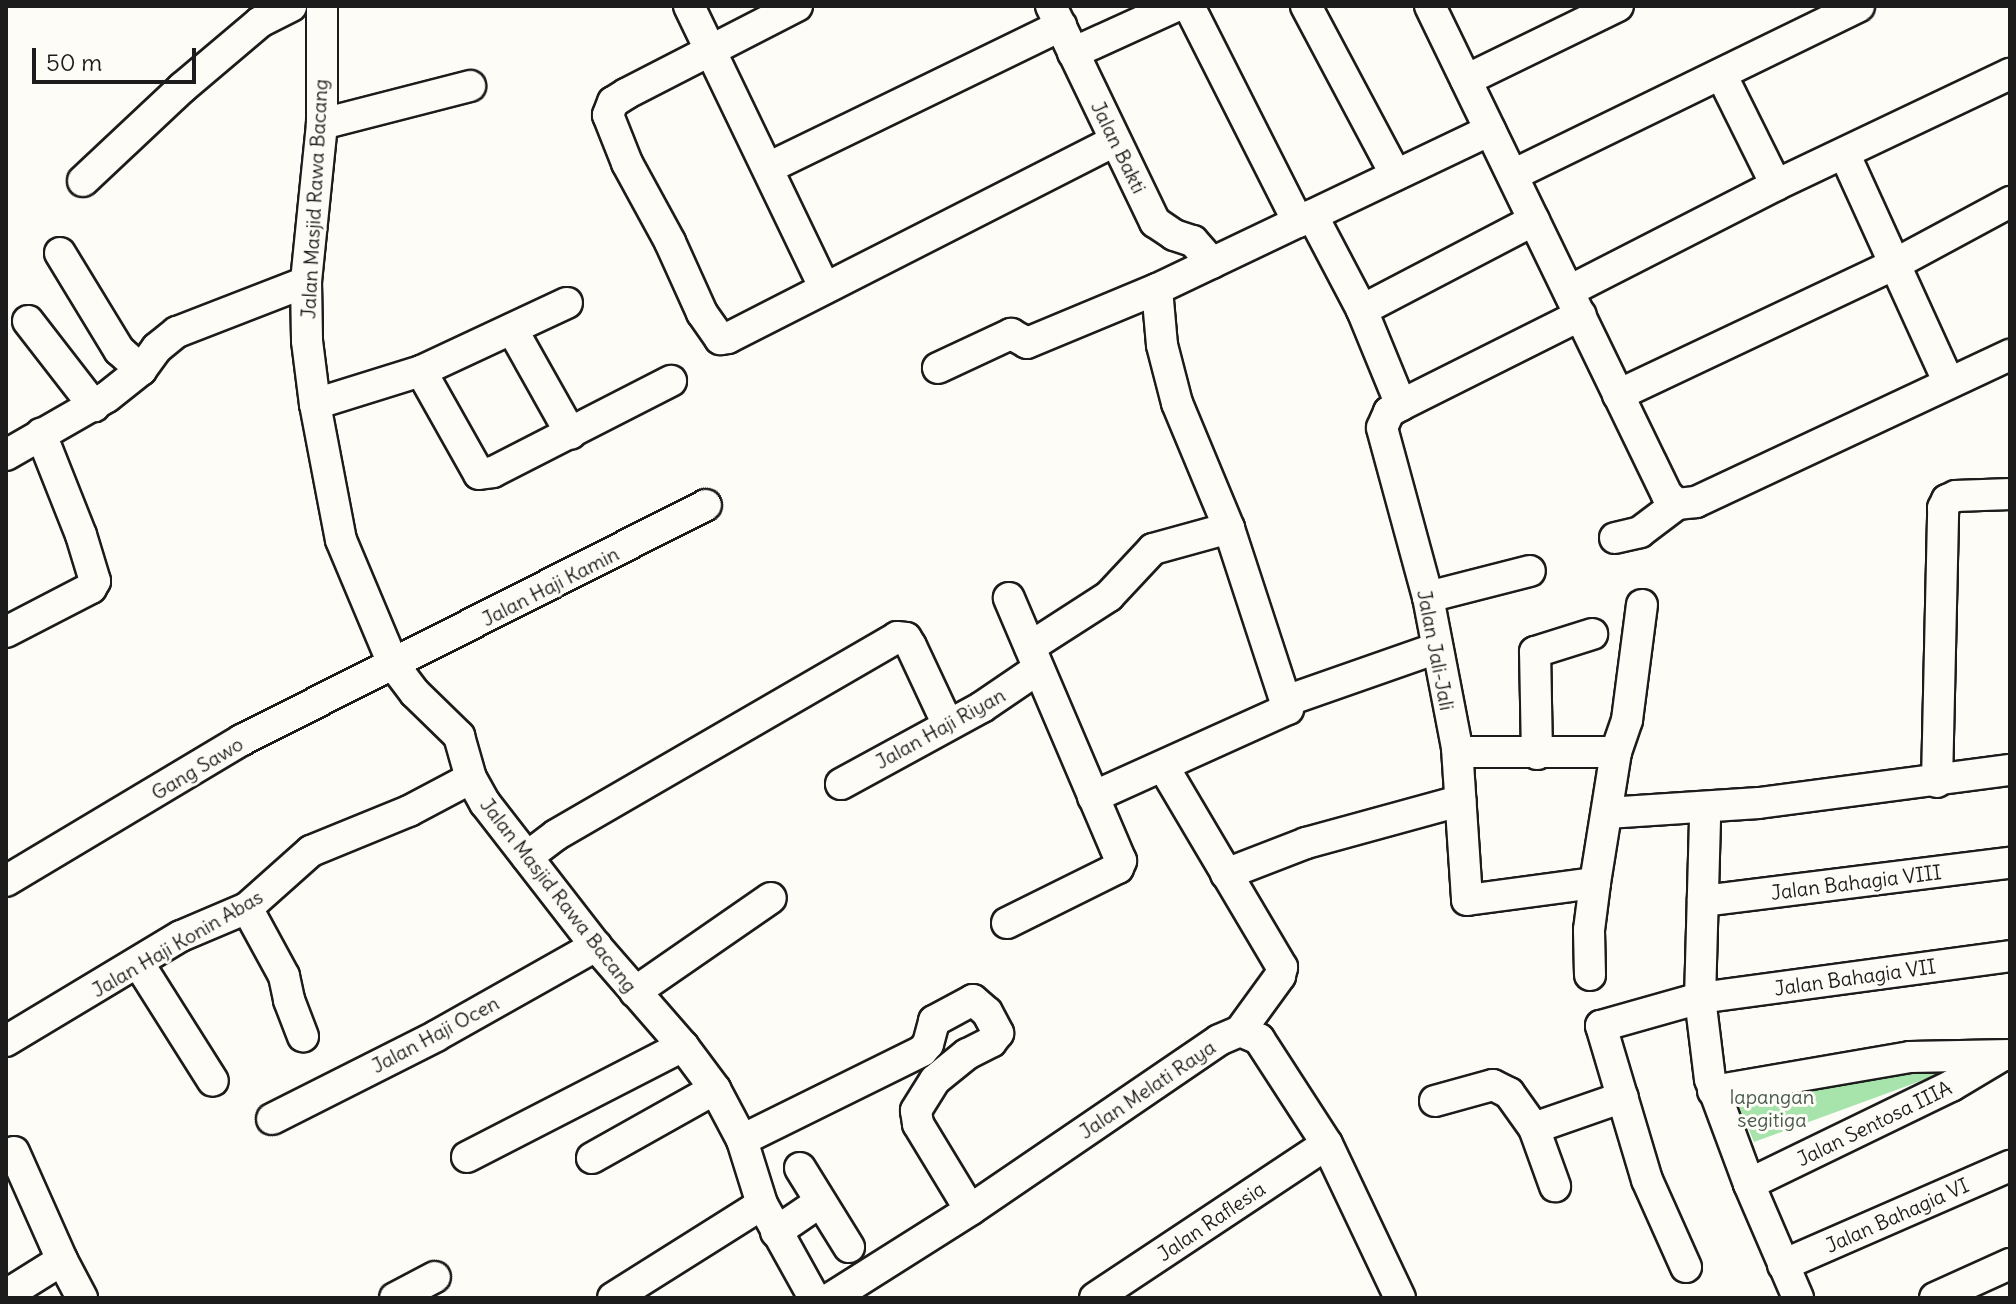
<!DOCTYPE html>
<style>
body{margin:0}
#map{position:relative;width:2016px;height:1304px;overflow:hidden;background:#fdfcf7;font-family:Delius,sans-serif}
div>[style]{position:absolute}
[style*='--x']{left:calc(var(--x)*1px);top:calc(var(--y)*1px);width:calc(var(--w)*1px);rotate:calc(var(--a)*1deg)}
.green>*{inset:0;background:#a7e4ab}
.roads{filter:drop-shadow(2px 0 #1c1c1c) drop-shadow(-2px 0 #1c1c1c) drop-shadow(0 2px #1c1c1c) drop-shadow(0 -2px #1c1c1c)}
.minor>*{height:30px;margin:-15px;padding:0 15px;transform-origin:15px;border-radius:15px;background:#fdfcf7}
span{translate:-50% -50%;white-space:nowrap;text-align:center;line-height:1.15;-webkit-text-stroke:6px #fdfcf7;paint-order:stroke}
.street-label{font-size:20px;color:#1c1c1c}
.park-label{font-size:20px;color:#465847}
.frame{position:absolute;inset:0;border:8px solid #1c1c1c;pointer-events:none}
.scale{position:absolute;left:32px;top:48px;width:164px;height:36px;box-sizing:border-box;border:4px solid #1c1c1c;border-top:0;padding-left:10px;font-size:24px;line-height:28px;white-space:nowrap;color:#1c1c1c;-webkit-text-stroke:6px #fdfcf7;paint-order:stroke}
</style>
<div id="map">
<div class="green">
<i style="clip-path:polygon(1956px 1068px,1754px 1142px,1734px 1094px,1745px 1085px)"></i>
</div>
<div class="roads">
<div class="minor">
<i style="--x:322;--y:6;--w:118;--a:90"></i>
<i style="--x:322;--y:124;--w:159;--a:95.8"></i>
<i style="--x:306;--y:282;--w:59;--a:89"></i>
<i style="--x:307;--y:341;--w:64;--a:82.8"></i>
<i style="--x:315;--y:404;--w:138;--a:79.2"></i>
<i style="--x:341;--y:540;--w:134;--a:67.2"></i>
<i style="--x:393;--y:664;--w:36;--a:53"></i>
<i style="--x:415;--y:693;--w:62;--a:44.3"></i>
<i style="--x:459;--y:736;--w:44;--a:74.1"></i>
<i style="--x:471;--y:778;--w:29;--a:61"></i>
<i style="--x:485;--y:803;--w:181;--a:52.2"></i>
<i style="--x:596;--y:946;--w:133;--a:49"></i>
<i style="--x:683;--y:1046;--w:54;--a:53.3"></i>
<i style="--x:715;--y:1089;--w:58;--a:62.1"></i>
<i style="--x:742;--y:1140;--w:67;--a:72.6"></i>
<i style="--x:762;--y:1204;--w:107;--a:61"></i>
<i style="--x:689;--y:6;--w:312;--a:64.3"></i>
<i style="--x:797;--y:6;--w:192;--a:152.8"></i>
<i style="--x:626;--y:94;--w:15;--a:148"></i>
<i style="--x:613;--y:102;--w:14;--a:111"></i>
<i style="--x:608;--y:115;--w:52;--a:68.4"></i>
<i style="--x:627;--y:163;--w:90;--a:61.4"></i>
<i style="--x:670;--y:242;--w:78;--a:65.7"></i>
<i style="--x:702;--y:313;--w:32;--a:55"></i>
<i style="--x:720;--y:339;--w:8;--a:-7"></i>
<i style="--x:728;--y:338;--w:434;--a:-27"></i>
<i style="--x:1051;--y:6;--w:240;--a:64.3"></i>
<i style="--x:1155;--y:222;--w:23;--a:34"></i>
<i style="--x:1174;--y:235;--w:20;--a:18"></i>
<i style="--x:1193;--y:241;--w:29;--a:49"></i>
<i style="--x:1189;--y:6;--w:242;--a:63.2"></i>
<i style="--x:1306;--y:6;--w:191;--a:62"></i>
<i style="--x:1430;--y:6;--w:543;--a:64.14"></i>
<i style="--x:1667;--y:495;--w:13;--a:42"></i>
<i style="--x:1677;--y:504;--w:19;--a:-6"></i>
<i style="--x:1696;--y:502;--w:347;--a:-25.1"></i>
<i style="--x:1073;--y:53;--w:113;--a:-24.5"></i>
<i style="--x:1721;--y:74;--w:124;--a:63.6"></i>
<i style="--x:1466;--y:80;--w:169;--a:-26"></i>
<i style="--x:322;--y:124;--w:153;--a:-14.4"></i>
<i style="--x:1845;--y:155;--w:248;--a:65.5"></i>
<i style="--x:768;--y:168;--w:326;--a:-25.9"></i>
<i style="--x:1513;--y:175;--w:385;--a:-26"></i>
<i style="--x:83;--y:181;--w:136;--a:-43.2"></i>
<i style="--x:182;--y:88;--w:102;--a:-40.2"></i>
<i style="--x:260;--y:22;--w:35;--a:-27"></i>
<i style="--x:1312;--y:215;--w:107;--a:62.2"></i>
<i style="--x:1362;--y:310;--w:103;--a:67.7"></i>
<i style="--x:1401;--y:405;--w:201;--a:-26.6"></i>
<i style="--x:60;--y:253;--w:114;--a:58.7"></i>
<i style="--x:119;--y:350;--w:30;--a:42"></i>
<i style="--x:1569;--y:291;--w:233;--a:-27.1"></i>
<i style="--x:1776;--y:185;--w:259;--a:-25.4"></i>
<i style="--x:1362;--y:310;--w:194;--a:-27.6"></i>
<i style="--x:28;--y:321;--w:108;--a:52.2"></i>
<i style="--x:512;--y:329;--w:120;--a:60.7"></i>
<i style="--x:938;--y:368;--w:81;--a:-25"></i>
<i style="--x:1011;--y:334;--w:18;--a:29"></i>
<i style="--x:1027;--y:343;--w:141;--a:-22.6"></i>
<i style="--x:1157;--y:289;--w:369;--a:-25.5"></i>
<i style="--x:421;--y:371;--w:118;--a:60.6"></i>
<i style="--x:479;--y:474;--w:14;--a:-8"></i>
<i style="--x:493;--y:472;--w:200;--a:-27.1"></i>
<i style="--x:1618;--y:395;--w:306;--a:-25.3"></i>
<i style="--x:1895;--y:264;--w:131;--a:-28.3"></i>
<i style="--x:315;--y:404;--w:111;--a:-17.3"></i>
<i style="--x:421;--y:371;--w:161;--a:-25"></i>
<i style="--x:1401;--y:405;--w:14;--a:150"></i>
<i style="--x:1389;--y:412;--w:17;--a:114"></i>
<i style="--x:1382;--y:428;--w:175;--a:74.8"></i>
<i style="--x:1428;--y:597;--w:154;--a:79.1"></i>
<i style="--x:1457;--y:748;--w:6;--a:39"></i>
<i style="--x:1462;--y:752;--w:154;--a:0"></i>
<i style="--x:6;--y:455;--w:116;--a:-29.9"></i>
<i style="--x:107;--y:397;--w:43;--a:-38.5"></i>
<i style="--x:141;--y:370;--w:27;--a:-54"></i>
<i style="--x:157;--y:348;--w:26;--a:-39"></i>
<i style="--x:177;--y:332;--w:138;--a:-21.2"></i>
<i style="--x:1615;--y:538;--w:26;--a:-13"></i>
<i style="--x:1640;--y:532;--w:46;--a:-37.1"></i>
<i style="--x:1428;--y:597;--w:105;--a:-14.3"></i>
<i style="--x:6;--y:632;--w:96;--a:-27.4"></i>
<i style="--x:91;--y:588;--w:8;--a:-60"></i>
<i style="--x:95;--y:581;--w:48;--a:-106.9"></i>
<i style="--x:81;--y:535;--w:109;--a:-111.6"></i>
<i style="--x:1030;--y:647;--w:94;--a:-32.8"></i>
<i style="--x:1109;--y:596;--w:64;--a:-46.9"></i>
<i style="--x:1153;--y:549;--w:79;--a:-15.4"></i>
<i style="--x:1286;--y:701;--w:160;--a:-19.3"></i>
<i style="--x:1457;--y:748;--w:152;--a:86.2"></i>
<i style="--x:1467;--y:900;--w:129;--a:-7.6"></i>
<i style="--x:1537;--y:754;--w:102;--a:-91.1"></i>
<i style="--x:1535;--y:652;--w:60;--a:-17.5"></i>
<i style="--x:1163;--y:766;--w:234;--a:59.4"></i>
<i style="--x:1282;--y:967;--w:9;--a:103"></i>
<i style="--x:1280;--y:976;--w:68;--a:126"></i>
<i style="--x:1937;--y:782;--w:274;--a:-88.7"></i>
<i style="--x:1943;--y:508;--w:9;--a:-63"></i>
<i style="--x:1947;--y:500;--w:10;--a:-24"></i>
<i style="--x:1956;--y:496;--w:54;--a:-2.1"></i>
<i style="--x:841;--y:784;--w:161;--a:-28.6"></i>
<i style="--x:982;--y:707;--w:68;--a:-34.2"></i>
<i style="--x:1093;--y:797;--w:214;--a:-24.3"></i>
<i style="--x:1288;--y:709;--w:190;--a:-108.1"></i>
<i style="--x:1229;--y:528;--w:135;--a:-112.6"></i>
<i style="--x:1177;--y:403;--w:60;--a:-104.5"></i>
<i style="--x:1162;--y:345;--w:56;--a:-95.1"></i>
<i style="--x:1607;--y:813;--w:152;--a:-3.8"></i>
<i style="--x:1759;--y:803;--w:253;--a:-7.5"></i>
<i style="--x:1705;--y:820;--w:178;--a:91.6"></i>
<i style="--x:1700;--y:998;--w:82;--a:83"></i>
<i style="--x:1710;--y:1079;--w:112;--a:69.6"></i>
<i style="--x:1749;--y:1184;--w:124;--a:66.7"></i>
<i style="--x:527;--y:857;--w:36;--a:-37"></i>
<i style="--x:556;--y:835;--w:394;--a:-30.1"></i>
<i style="--x:897;--y:637;--w:9;--a:6"></i>
<i style="--x:906;--y:638;--w:9;--a:58"></i>
<i style="--x:911;--y:646;--w:87;--a:64.9"></i>
<i style="--x:1226;--y:874;--w:86;--a:-21.2"></i>
<i style="--x:1306;--y:843;--w:160;--a:-15.3"></i>
<i style="--x:6;--y:881;--w:275;--a:-30.9"></i>
<i style="--x:242;--y:740;--w:520;--a:-26.86"></i>
<i style="--x:1703;--y:901;--w:309;--a:-7.1"></i>
<i style="--x:247;--y:908;--w:77;--a:61.4"></i>
<i style="--x:284;--y:976;--w:25;--a:78"></i>
<i style="--x:289;--y:1000;--w:39;--a:69"></i>
<i style="--x:1007;--y:923;--w:124;--a:-26.4"></i>
<i style="--x:1118;--y:868;--w:8;--a:-67"></i>
<i style="--x:1121;--y:861;--w:286;--a:-113.1"></i>
<i style="--x:139;--y:964;--w:138;--a:57.7"></i>
<i style="--x:1590;--y:975;--w:45;--a:-91.3"></i>
<i style="--x:1589;--y:930;--w:47;--a:-82.7"></i>
<i style="--x:1595;--y:883;--w:133;--a:-80.9"></i>
<i style="--x:1616;--y:752;--w:34;--a:-71"></i>
<i style="--x:1627;--y:720;--w:116;--a:-82.6"></i>
<i style="--x:635;--y:992;--w:165;--a:-34.7"></i>
<i style="--x:6;--y:1041;--w:204;--a:-31"></i>
<i style="--x:181;--y:936;--w:72;--a:-23"></i>
<i style="--x:247;--y:908;--w:86;--a:-41.7"></i>
<i style="--x:311;--y:851;--w:106;--a:-22.2"></i>
<i style="--x:409;--y:811;--w:70;--a:-28"></i>
<i style="--x:1713;--y:1091;--w:200;--a:-9.8"></i>
<i style="--x:1910;--y:1057;--w:100;--a:-1.1"></i>
<i style="--x:1435;--y:1101;--w:60;--a:-15.4"></i>
<i style="--x:1493;--y:1085;--w:18;--a:27"></i>
<i style="--x:1509;--y:1093;--w:43;--a:54.5"></i>
<i style="--x:1534;--y:1128;--w:62;--a:70.1"></i>
<i style="--x:272;--y:1119;--w:184;--a:-26.8"></i>
<i style="--x:436;--y:1036;--w:184;--a:-29.4"></i>
<i style="--x:1534;--y:1128;--w:94;--a:-19.2"></i>
<i style="--x:742;--y:1140;--w:201;--a:-26.3"></i>
<i style="--x:922;--y:1051;--w:9;--a:-49"></i>
<i style="--x:928;--y:1044;--w:24;--a:-75"></i>
<i style="--x:934;--y:1021;--w:44;--a:-28.3"></i>
<i style="--x:973;--y:1000;--w:18;--a:41"></i>
<i style="--x:987;--y:1012;--w:24;--a:62"></i>
<i style="--x:998;--y:1033;--w:11;--a:128"></i>
<i style="--x:991;--y:1042;--w:27;--a:153"></i>
<i style="--x:967;--y:1054;--w:41;--a:140.9"></i>
<i style="--x:935;--y:1080;--w:36;--a:122"></i>
<i style="--x:916;--y:1111;--w:13;--a:81"></i>
<i style="--x:918;--y:1124;--w:100;--a:58.8"></i>
<i style="--x:14;--y:1152;--w:118;--a:66"></i>
<i style="--x:467;--y:1157;--w:243;--a:-27.2"></i>
<i style="--x:592;--y:1158;--w:141;--a:-29.3"></i>
<i style="--x:800;--y:1168;--w:93;--a:58.2"></i>
<i style="--x:1749;--y:1184;--w:225;--a:-25.9"></i>
<i style="--x:1951;--y:1086;--w:55;--a:-30.8"></i>
<i style="--x:776;--y:1232;--w:53;--a:-34.3"></i>
<i style="--x:1783;--y:1265;--w:248;--a:-23.6"></i>
<i style="--x:1686;--y:1267;--w:95;--a:-114.1"></i>
<i style="--x:1647;--y:1180;--w:161;--a:-106.6"></i>
<i style="--x:1601;--y:1026;--w:103;--a:-15.8"></i>
<i style="--x:1700;--y:998;--w:313;--a:-7.7"></i>
<i style="--x:6;--y:1295;--w:66;--a:-32"></i>
<i style="--x:62;--y:1260;--w:43;--a:62.2"></i>
<i style="--x:395;--y:1298;--w:45;--a:-27.7"></i>
<i style="--x:613;--y:1298;--w:176;--a:-32.2"></i>
<i style="--x:831;--y:1298;--w:165;--a:-32.3"></i>
<i style="--x:970;--y:1210;--w:301;--a:-34.3"></i>
<i style="--x:1219;--y:1040;--w:23;--a:-23"></i>
<i style="--x:1240;--y:1031;--w:21;--a:23"></i>
<i style="--x:1259;--y:1039;--w:125;--a:57.1"></i>
<i style="--x:1327;--y:1144;--w:170;--a:64.6"></i>
<i style="--x:1095;--y:1298;--w:278;--a:-33.6"></i>
<i style="--x:1935;--y:1298;--w:82;--a:-24.4"></i>
</div>
</div>
<div class="street-label">
<span style="left:1119px;top:147px;rotate:64deg">Jalan Bakti</span>
<span style="left:314px;top:199px;rotate:-87deg">Jalan Masjid Rawa Bacang</span>
<span style="left:550px;top:586px;rotate:-27deg">Jalan Haji Kamin</span>
<span style="left:1436px;top:650px;rotate:79deg">Jalan Jali-Jali</span>
<span style="left:940px;top:728px;rotate:-29deg">Jalan Haji Riyan</span>
<span style="left:197px;top:768px;rotate:-31deg">Gang Sawo</span>
<span style="left:1856px;top:882px;rotate:-7deg">Jalan Bahagia VIII</span>
<span style="left:559px;top:895px;rotate:52deg">Jalan Masjid Rawa Bacang</span>
<span style="left:177px;top:943px;rotate:-30deg">Jalan Haji Konin Abas</span>
<span style="left:1855px;top:977px;rotate:-8deg">Jalan Bahagia VII</span>
<span style="left:435px;top:1034px;rotate:-28deg">Jalan Haji Ocen</span>
<span style="left:1147px;top:1089px;rotate:-34deg">Jalan Melati Raya</span>
<span style="left:1874px;top:1123px;rotate:-26deg">Jalan Sentosa IIIA</span>
<span style="left:1897px;top:1215px;rotate:-24deg">Jalan Bahagia VI</span>
<span style="left:1211px;top:1221px;rotate:-34deg">Jalan Raflesia</span>
</div>
<div class="park-label">
<span style="left:1772px;top:1108px">lapangan<br>segitiga</span>
</div>
<div class="frame"></div>
<div class="scale">50 m</div>
</div>
